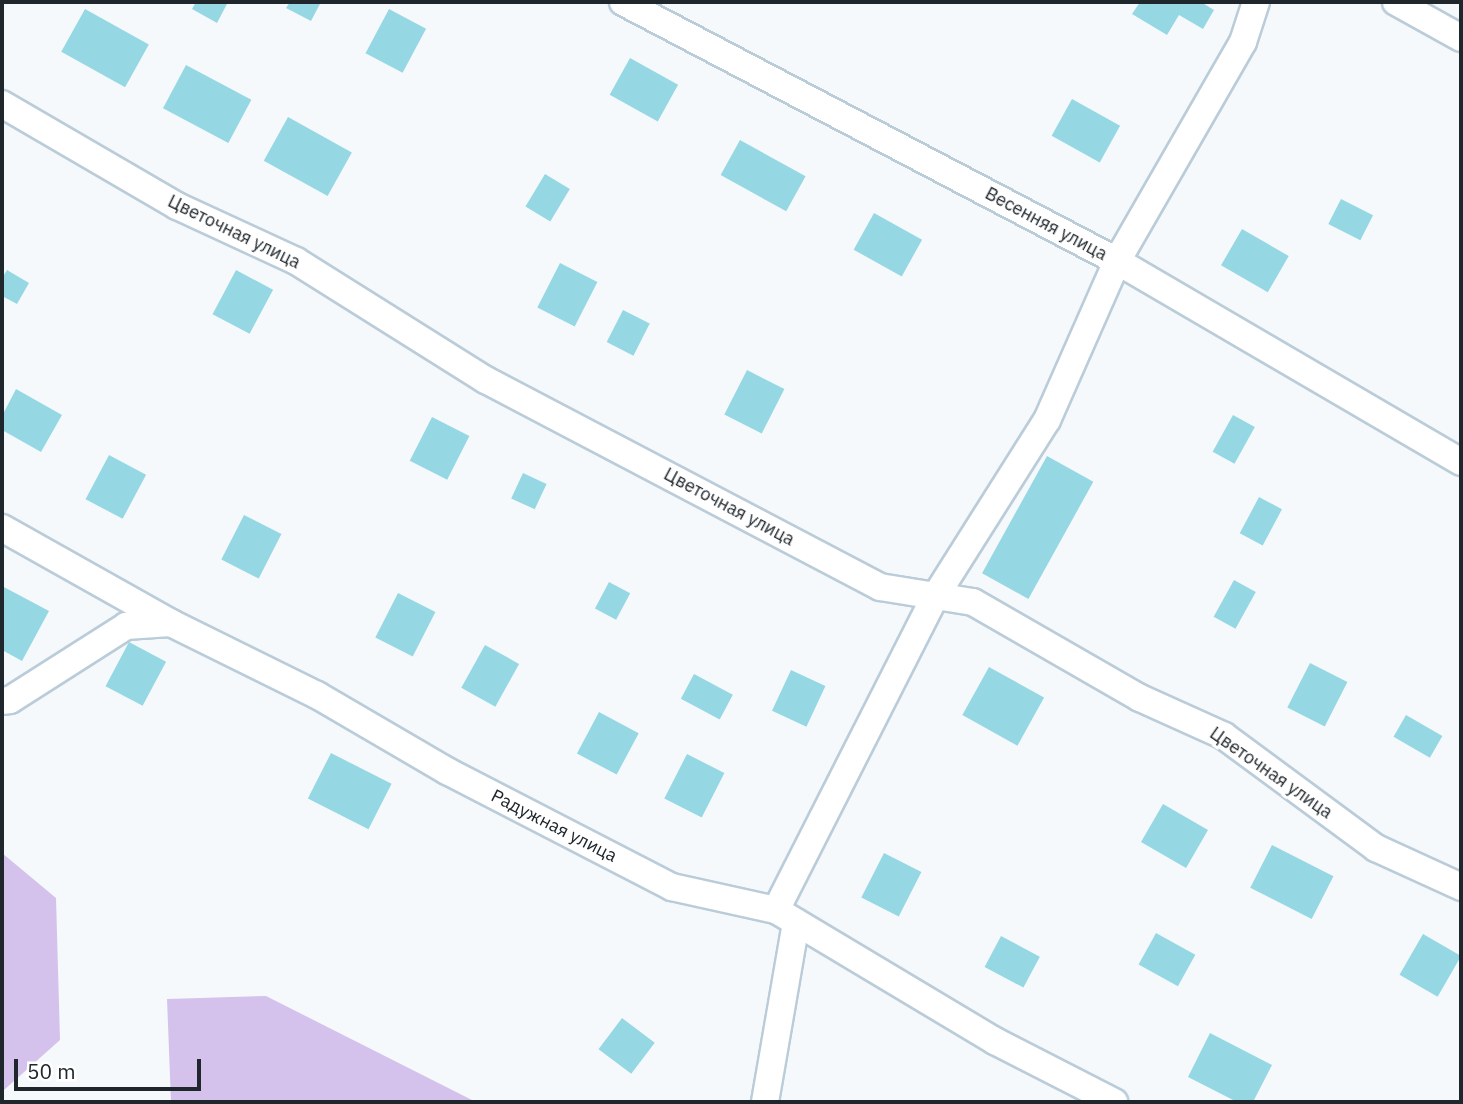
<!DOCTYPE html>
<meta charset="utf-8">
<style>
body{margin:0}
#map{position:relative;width:1463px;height:1104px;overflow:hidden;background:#f6f9fc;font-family:"IBM Plex Sans",sans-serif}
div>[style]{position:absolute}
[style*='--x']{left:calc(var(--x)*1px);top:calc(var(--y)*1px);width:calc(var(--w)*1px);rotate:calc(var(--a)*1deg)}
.green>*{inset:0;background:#d4c2ec}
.building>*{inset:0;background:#95d8e4;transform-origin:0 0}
.roads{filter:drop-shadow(2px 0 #bbccd9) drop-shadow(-2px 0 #bbccd9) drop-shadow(0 2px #bbccd9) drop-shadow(0 -2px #bbccd9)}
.street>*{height:26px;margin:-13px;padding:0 13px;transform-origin:13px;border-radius:13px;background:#fff}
span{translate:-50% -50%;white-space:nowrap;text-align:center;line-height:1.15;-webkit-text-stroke:6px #fff;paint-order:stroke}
.street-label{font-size:18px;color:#20272c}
.frame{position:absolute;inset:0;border:4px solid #20272c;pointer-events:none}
.scale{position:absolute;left:14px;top:1059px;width:187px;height:32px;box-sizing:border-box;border:4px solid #20272c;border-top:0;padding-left:9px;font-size:21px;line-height:24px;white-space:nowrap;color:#20272c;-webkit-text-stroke:5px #fff;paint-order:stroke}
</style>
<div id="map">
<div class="green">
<i style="clip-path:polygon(2px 853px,56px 898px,60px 1040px,4px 1090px)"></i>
<i style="clip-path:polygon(266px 996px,472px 1100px,475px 1102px,171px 1102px,167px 999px)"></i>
</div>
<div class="building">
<i style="clip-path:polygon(196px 2px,228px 2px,217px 23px,192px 9px)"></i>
<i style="clip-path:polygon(290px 2px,321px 2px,311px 21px,286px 8px)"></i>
<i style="clip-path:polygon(1140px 2px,1201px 2px,1214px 10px,1203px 29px,1179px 15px,1167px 35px,1132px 14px)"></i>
<i style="left:85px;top:9px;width:73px;height:49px;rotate:29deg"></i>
<i style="left:389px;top:9px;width:42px;height:50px;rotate:28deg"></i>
<i style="left:630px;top:58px;width:55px;height:42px;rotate:29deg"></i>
<i style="left:186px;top:65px;width:74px;height:49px;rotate:28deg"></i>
<i style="left:1072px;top:99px;width:55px;height:42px;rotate:29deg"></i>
<i style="left:288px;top:117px;width:73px;height:50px;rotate:29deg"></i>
<i style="left:740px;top:140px;width:75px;height:40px;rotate:29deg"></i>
<i style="left:545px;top:174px;width:29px;height:38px;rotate:31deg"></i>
<i style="left:1341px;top:199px;width:36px;height:28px;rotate:27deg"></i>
<i style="left:874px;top:213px;width:55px;height:42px;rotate:29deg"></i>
<i style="left:1242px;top:229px;width:54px;height:42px;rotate:30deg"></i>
<i style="left:560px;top:263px;width:42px;height:50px;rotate:27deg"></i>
<i style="clip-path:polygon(7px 270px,29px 283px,17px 304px,2px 296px,2px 278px)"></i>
<i style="left:236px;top:270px;width:42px;height:50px;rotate:28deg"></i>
<i style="left:623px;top:310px;width:30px;height:36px;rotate:27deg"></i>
<i style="left:747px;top:370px;width:42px;height:50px;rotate:27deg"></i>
<i style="clip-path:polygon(16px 389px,62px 415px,41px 452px,2px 430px,2px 416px)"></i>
<i style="left:1233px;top:415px;width:25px;height:42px;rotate:29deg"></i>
<i style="left:432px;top:417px;width:42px;height:49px;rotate:27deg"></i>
<i style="left:109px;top:455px;width:42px;height:50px;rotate:28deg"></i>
<i style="left:1047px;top:456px;width:53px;height:134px;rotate:29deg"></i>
<i style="left:523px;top:473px;width:26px;height:28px;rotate:25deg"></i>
<i style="left:1259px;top:497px;width:26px;height:41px;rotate:28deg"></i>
<i style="left:244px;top:515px;width:42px;height:50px;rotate:27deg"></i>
<i style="left:1234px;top:580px;width:25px;height:42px;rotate:29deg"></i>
<i style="left:609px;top:582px;width:24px;height:30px;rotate:28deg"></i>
<i style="clip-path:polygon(2px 586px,49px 611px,22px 661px,2px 650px)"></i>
<i style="left:398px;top:593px;width:42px;height:50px;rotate:27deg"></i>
<i style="left:129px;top:642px;width:42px;height:50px;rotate:28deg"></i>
<i style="left:485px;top:645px;width:39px;height:49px;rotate:29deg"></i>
<i style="left:1310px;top:663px;width:42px;height:50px;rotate:27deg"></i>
<i style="left:989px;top:667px;width:63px;height:55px;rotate:29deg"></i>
<i style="left:791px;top:670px;width:38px;height:45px;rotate:25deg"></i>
<i style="left:694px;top:674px;width:44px;height:28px;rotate:28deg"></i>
<i style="left:599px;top:712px;width:45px;height:47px;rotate:28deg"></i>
<i style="left:1406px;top:715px;width:42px;height:25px;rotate:30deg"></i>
<i style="left:331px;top:753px;width:68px;height:51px;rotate:27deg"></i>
<i style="left:687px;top:754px;width:42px;height:50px;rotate:27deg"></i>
<i style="left:1163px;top:804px;width:52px;height:44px;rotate:30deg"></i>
<i style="left:1272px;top:845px;width:69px;height:48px;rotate:27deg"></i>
<i style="left:884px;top:853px;width:42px;height:50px;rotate:27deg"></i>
<i style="left:1156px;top:933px;width:45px;height:36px;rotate:29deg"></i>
<i style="left:1423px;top:934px;width:44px;height:47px;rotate:30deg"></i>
<i style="left:1001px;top:936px;width:44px;height:35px;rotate:28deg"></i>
<i style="left:622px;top:1018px;width:41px;height:39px;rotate:37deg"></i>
<i style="clip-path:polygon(1210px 1033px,1272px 1065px,1253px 1102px,1237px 1102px,1188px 1077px)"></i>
</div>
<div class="roads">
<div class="street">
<i style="--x:623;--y:2;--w:558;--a:27.67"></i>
<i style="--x:1117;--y:261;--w:398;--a:30.3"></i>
<i style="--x:1396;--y:2;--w:74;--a:29"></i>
<i style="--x:2;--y:104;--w:203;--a:30.2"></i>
<i style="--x:177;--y:206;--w:131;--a:24.8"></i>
<i style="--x:296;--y:261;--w:224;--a:32.1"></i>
<i style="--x:486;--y:380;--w:445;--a:27.7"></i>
<i style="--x:880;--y:587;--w:94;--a:9.2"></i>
<i style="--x:973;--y:602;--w:193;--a:29.9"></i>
<i style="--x:1140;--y:698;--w:92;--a:24.3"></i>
<i style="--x:1224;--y:736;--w:189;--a:36.4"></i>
<i style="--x:1376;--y:848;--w:94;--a:24.6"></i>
<i style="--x:2;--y:528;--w:194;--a:29.3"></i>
<i style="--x:171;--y:623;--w:163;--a:26.3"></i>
<i style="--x:317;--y:695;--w:151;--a:30.3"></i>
<i style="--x:447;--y:771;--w:253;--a:27.3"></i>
<i style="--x:672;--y:887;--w:107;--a:12.5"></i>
<i style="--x:776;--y:910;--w:255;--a:30.9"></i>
<i style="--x:995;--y:1041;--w:134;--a:27.1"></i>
<i style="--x:2;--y:701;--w:8;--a:-7"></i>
<i style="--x:10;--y:700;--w:138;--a:-32.5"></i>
<i style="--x:126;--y:626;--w:45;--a:-3.8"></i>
<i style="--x:776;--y:910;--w:351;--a:-63.1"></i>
<i style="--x:935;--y:597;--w:209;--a:-57.7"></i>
<i style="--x:1047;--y:420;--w:174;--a:-66.2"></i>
<i style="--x:1117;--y:261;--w:253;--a:-60.1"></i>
<i style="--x:1243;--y:42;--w:42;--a:-72"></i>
<i style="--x:765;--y:1102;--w:182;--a:-80.2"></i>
</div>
</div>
<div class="street-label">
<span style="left:1046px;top:224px;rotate:28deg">Весенняя улица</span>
<span style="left:234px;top:232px;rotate:26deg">Цветочная улица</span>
<span style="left:729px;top:507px;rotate:28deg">Цветочная улица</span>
<span style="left:1271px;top:773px;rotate:35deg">Цветочная улица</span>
<span style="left:554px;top:826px;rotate:27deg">Радужная улица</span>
</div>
<div class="frame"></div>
<div class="scale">50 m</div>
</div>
